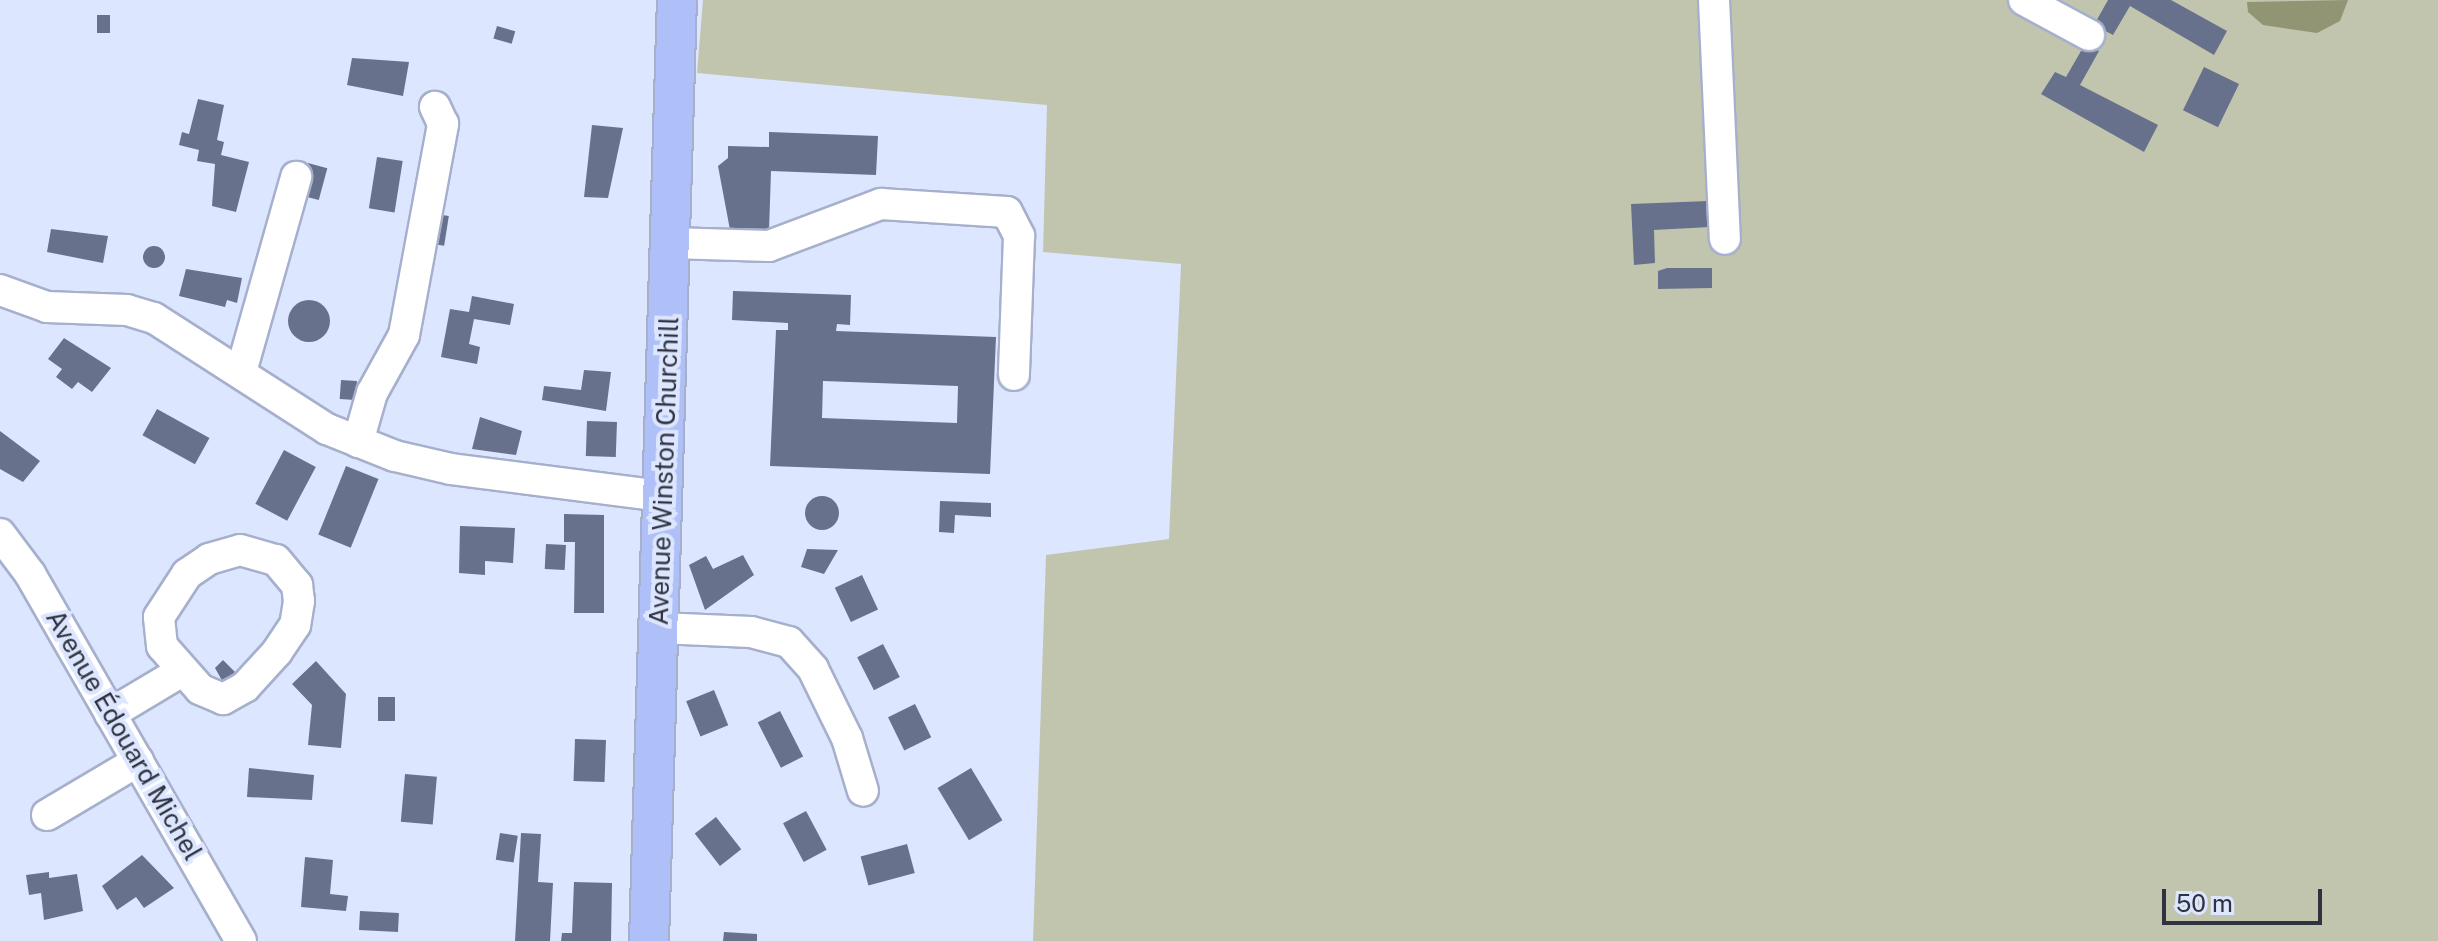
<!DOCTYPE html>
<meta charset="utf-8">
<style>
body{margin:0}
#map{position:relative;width:2438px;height:941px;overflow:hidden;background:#dde6ff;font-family:"Public Sans",sans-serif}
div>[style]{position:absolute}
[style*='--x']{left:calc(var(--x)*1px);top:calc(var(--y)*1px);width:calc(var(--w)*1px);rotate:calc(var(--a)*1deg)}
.green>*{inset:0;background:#c2c5ae}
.water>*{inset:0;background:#919574}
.building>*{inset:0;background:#67718c;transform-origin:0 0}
.round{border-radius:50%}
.roads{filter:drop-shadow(2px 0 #a6b0cd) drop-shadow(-2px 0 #a6b0cd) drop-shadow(0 2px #a6b0cd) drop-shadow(0 -2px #a6b0cd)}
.minor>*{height:30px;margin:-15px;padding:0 15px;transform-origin:15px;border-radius:15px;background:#fff}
.major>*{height:38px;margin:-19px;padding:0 19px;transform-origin:19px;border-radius:19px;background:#afbff7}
span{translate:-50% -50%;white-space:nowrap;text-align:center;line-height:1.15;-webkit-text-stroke:8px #dde6ff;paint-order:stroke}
.street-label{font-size:26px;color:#2f333f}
.scale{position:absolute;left:2162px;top:889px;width:160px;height:36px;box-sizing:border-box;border:4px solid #2f333f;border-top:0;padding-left:10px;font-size:24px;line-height:28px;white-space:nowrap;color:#2f333f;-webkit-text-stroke:6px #dde6ff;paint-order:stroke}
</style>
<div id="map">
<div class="green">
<i style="clip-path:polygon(703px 0,2438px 0,2438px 941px,1033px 941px,1046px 555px,1169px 539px,1181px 264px,1043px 252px,1047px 105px,697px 73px)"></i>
</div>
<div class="water">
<i style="clip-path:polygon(2348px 0,2340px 21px,2317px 33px,2263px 25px,2248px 12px,2247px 2px)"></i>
</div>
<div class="building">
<i style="clip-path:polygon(2108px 0,2171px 0,2227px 31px,2214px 55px,2130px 6px,2113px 35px,2094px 25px)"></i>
<i style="left:97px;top:15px;width:13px;height:18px"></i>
<i style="left:497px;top:26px;width:19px;height:13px;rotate:16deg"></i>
<i style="clip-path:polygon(2085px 44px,2099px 51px,2080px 85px,2158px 125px,2144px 152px,2041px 94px,2055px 72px,2066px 77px)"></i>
<i style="clip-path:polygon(352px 58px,409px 62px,403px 96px,347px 85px)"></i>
<i style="left:2204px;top:67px;width:39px;height:48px;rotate:26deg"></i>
<i style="clip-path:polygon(198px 99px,224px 105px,217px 140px,224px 142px,221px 155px,249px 162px,236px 212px,212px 206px,215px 164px,197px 161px,199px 150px,179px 145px,182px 132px,189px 134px)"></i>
<i style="clip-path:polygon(592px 125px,623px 128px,608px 198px,584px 197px)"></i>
<i style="clip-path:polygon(769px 132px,878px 136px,876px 175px,771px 171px,769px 231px,730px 230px,718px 166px,728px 158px,728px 146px,769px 147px)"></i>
<i style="left:377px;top:157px;width:26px;height:52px;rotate:9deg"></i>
<i style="left:308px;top:163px;width:20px;height:33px;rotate:15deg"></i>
<i style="clip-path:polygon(1708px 201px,1710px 227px,1654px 230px,1655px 263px,1634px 265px,1631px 204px)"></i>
<i style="left:436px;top:214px;width:13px;height:30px;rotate:9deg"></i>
<i style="clip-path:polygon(51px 229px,108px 236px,103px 263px,47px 252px)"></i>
<i class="round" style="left:143px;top:246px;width:22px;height:22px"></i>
<i style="clip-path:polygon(1667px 268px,1712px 268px,1712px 288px,1658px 289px,1658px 271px)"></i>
<i style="clip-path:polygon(186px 269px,242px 278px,237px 303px,227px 300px,225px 307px,179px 296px)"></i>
<i style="clip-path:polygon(evenodd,733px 291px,851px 295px,850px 325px,837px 324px,836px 331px,996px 337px,990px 474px,770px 466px,776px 330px,788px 330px,788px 323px,732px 320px,733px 291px,823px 381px,958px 386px,957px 423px,822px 418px,823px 381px)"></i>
<i style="clip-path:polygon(472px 296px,514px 304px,510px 325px,474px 319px,469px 344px,480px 347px,477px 364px,441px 357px,450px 309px,469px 312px)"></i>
<i class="round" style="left:288px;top:300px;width:42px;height:42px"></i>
<i style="clip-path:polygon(64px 338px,111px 368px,92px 392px,78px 382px,72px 389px,56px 377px,62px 369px,48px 359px)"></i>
<i style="clip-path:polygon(584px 370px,611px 372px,606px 411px,542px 400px,544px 386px,581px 390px)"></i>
<i style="left:341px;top:380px;width:16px;height:19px;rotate:4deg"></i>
<i style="left:157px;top:409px;width:60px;height:30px;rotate:29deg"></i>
<i style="clip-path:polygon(480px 417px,522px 431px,516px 455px,472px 449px)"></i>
<i style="left:587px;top:421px;width:30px;height:35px;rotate:2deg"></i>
<i style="clip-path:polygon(0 431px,40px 461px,23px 482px,0 469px)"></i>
<i style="left:284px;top:450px;width:36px;height:61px;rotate:28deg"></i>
<i style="left:346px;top:466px;width:35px;height:74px;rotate:22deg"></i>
<i class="round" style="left:805px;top:496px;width:34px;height:34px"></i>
<i style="clip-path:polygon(940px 501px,991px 503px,991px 517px,955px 515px,954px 533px,939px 532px)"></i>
<i style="clip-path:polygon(564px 514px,604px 515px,604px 613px,574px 613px,575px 542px,564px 542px)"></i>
<i style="clip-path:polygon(460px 526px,515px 528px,513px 563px,485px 561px,485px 575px,459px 573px)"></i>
<i style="left:546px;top:544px;width:20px;height:25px;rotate:3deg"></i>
<i style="clip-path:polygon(807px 549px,838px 550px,824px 574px,801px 567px)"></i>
<i style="clip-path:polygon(743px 555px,754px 575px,705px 610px,689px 565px,706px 556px,713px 569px)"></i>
<i style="left:862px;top:575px;width:38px;height:30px;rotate:65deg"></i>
<i style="left:883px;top:644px;width:37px;height:29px;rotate:63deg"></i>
<i style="clip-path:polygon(223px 660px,235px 672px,224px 684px,215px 668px)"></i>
<i style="clip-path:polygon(316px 661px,346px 694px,341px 748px,308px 745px,312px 705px,292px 684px)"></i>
<i style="left:714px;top:690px;width:38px;height:30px;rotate:68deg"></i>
<i style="left:378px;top:697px;width:17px;height:24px"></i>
<i style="left:915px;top:704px;width:37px;height:30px;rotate:64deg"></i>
<i style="left:780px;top:711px;width:51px;height:25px;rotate:63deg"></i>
<i style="left:575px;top:739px;width:31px;height:42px;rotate:2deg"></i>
<i style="clip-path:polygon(249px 768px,314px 775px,312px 800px,247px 797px)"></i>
<i style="left:971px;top:768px;width:61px;height:39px;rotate:59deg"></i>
<i style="left:405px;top:774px;width:32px;height:48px;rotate:5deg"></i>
<i style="left:806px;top:811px;width:44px;height:26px;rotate:62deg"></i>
<i style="left:716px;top:817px;width:41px;height:27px;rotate:52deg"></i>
<i style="left:500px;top:833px;width:18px;height:27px;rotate:9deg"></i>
<i style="clip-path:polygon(521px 833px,541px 834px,538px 882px,553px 883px,550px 941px,515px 941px)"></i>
<i style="left:907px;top:844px;width:30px;height:48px;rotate:75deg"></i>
<i style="clip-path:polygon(142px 855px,174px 888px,144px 908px,136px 897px,117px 910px,102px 886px)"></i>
<i style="clip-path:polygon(305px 857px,333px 860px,330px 894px,348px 896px,346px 911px,301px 907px)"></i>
<i style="clip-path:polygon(49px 872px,49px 878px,77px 874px,83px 911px,44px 920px,41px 893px,29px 895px,26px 875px)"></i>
<i style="clip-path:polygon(574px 882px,612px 883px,611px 941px,561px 941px,562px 933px,572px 933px)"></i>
<i style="left:360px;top:911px;width:39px;height:19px;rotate:3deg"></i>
<i style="clip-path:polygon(724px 932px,757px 934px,757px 941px,723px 941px)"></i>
</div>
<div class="roads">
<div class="minor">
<i style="--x:1714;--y:0;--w:239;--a:87.4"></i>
<i style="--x:2024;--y:0;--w:74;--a:28.3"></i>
<i style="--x:671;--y:243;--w:98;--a:1.8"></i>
<i style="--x:769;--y:246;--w:120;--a:-20.6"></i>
<i style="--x:881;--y:204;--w:126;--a:3.6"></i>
<i style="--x:1007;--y:212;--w:27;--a:63"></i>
<i style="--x:1019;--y:236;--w:139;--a:92.1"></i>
<i style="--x:0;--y:290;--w:50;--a:19.9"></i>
<i style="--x:47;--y:307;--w:80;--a:2.1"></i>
<i style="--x:127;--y:310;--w:28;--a:17"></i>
<i style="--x:154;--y:318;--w:206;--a:32.7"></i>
<i style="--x:327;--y:429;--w:73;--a:21.7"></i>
<i style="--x:395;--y:456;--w:57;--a:13.1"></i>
<i style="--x:451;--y:469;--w:214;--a:7.3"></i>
<i style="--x:241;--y:372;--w:203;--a:-74.2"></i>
<i style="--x:358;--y:442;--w:51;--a:-74.1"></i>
<i style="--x:372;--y:393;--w:66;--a:-61.1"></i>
<i style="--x:404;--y:335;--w:215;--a:-79.5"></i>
<i style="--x:443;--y:124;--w:19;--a:-115"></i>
<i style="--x:0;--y:534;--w:50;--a:53.1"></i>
<i style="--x:30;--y:574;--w:423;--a:60.1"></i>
<i style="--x:240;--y:550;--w:37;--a:16"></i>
<i style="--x:276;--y:560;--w:33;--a:50"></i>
<i style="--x:297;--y:585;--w:16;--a:83"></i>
<i style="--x:299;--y:601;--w:24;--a:99"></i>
<i style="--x:295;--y:625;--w:32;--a:124"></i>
<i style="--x:277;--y:652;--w:47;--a:132.4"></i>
<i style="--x:245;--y:687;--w:25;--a:151"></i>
<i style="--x:223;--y:699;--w:25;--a:-157"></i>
<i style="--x:200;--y:689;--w:57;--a:-131.5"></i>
<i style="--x:162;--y:646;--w:29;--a:-96"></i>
<i style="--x:159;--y:617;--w:51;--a:-56.9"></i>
<i style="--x:187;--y:574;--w:27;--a:-34"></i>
<i style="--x:209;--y:559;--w:32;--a:-16"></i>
<i style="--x:659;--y:628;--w:92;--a:2.5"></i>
<i style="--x:751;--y:632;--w:39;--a:15"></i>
<i style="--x:789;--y:642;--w:36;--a:48"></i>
<i style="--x:813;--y:669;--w:77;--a:63.8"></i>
<i style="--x:847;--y:738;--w:55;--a:73.2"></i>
<i style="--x:110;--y:714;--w:84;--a:-30.8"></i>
<i style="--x:47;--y:815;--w:106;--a:-30.7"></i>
</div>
<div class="major">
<i style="--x:649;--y:941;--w:941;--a:-88.3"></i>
</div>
</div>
<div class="street-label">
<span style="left:664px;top:471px;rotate:-88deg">Avenue Winston Churchill</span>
<span style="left:124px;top:735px;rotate:60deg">Avenue Édouard Michel</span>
</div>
<div class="scale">50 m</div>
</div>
